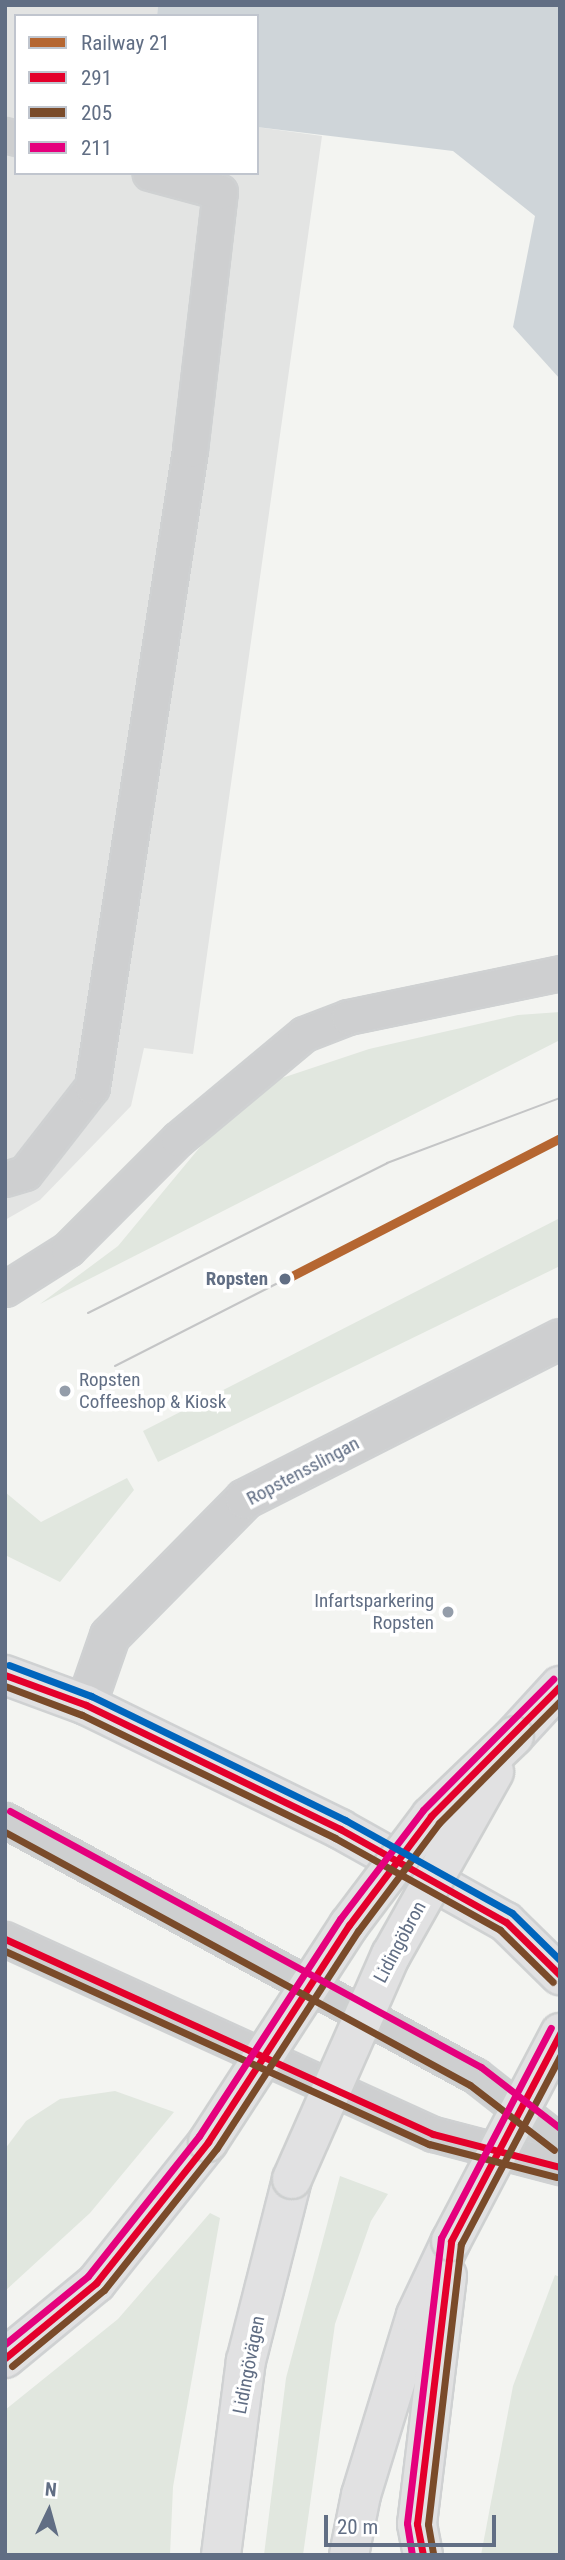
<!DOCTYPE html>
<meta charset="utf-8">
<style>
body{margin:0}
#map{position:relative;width:565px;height:2560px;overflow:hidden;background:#f3f4f1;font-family:"Roboto Condensed",sans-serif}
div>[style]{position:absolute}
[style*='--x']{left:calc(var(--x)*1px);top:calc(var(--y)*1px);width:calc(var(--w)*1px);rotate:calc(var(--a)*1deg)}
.built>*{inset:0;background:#e3e4e3}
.green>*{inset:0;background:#e1e7df}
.water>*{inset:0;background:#cfd5d9}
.roads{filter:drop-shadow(2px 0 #cfd1d2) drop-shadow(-2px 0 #cfd1d2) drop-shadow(0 2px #cfd1d2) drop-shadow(0 -2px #cfd1d2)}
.service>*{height:33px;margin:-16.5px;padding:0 16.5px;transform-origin:16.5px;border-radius:16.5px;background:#cecfd0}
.minor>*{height:38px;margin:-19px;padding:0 19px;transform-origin:19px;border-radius:19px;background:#cecfd0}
.secondary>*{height:38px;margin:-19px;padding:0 19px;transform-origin:19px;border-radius:19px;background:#e1e1e2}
.primary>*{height:38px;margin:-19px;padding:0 19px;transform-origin:19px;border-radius:19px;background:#e1e1e2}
.motorway>*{height:38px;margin:-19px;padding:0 19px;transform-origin:19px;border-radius:19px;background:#e1e1e2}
.tram>*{height:2px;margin:-1px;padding:0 1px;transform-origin:1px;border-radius:1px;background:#c4c5c6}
.bridges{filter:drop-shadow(2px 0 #ced0d0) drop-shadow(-2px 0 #ced0d0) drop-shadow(0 2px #ced0d0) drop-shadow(0 -2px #ced0d0)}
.primary-bridge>*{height:38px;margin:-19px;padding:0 19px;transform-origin:19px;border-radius:19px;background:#e1e1e2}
.bus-1>*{height:7px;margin:-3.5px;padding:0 3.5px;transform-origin:3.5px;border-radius:3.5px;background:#e4002b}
.bus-2>*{height:7px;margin:-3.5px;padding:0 3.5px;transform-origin:3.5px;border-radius:3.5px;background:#7a4b2a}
.bus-3>*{height:7px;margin:-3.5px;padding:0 3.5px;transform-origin:3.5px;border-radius:3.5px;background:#e5007d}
.bus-4>*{height:7px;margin:-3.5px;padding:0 3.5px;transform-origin:3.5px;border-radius:3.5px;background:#0065bd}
.rail-1>*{height:9px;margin:-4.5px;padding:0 4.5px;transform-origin:4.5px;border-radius:4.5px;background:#b56631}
.dots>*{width:19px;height:19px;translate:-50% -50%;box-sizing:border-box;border:4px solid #fff;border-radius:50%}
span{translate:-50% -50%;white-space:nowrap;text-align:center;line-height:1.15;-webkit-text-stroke:7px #fff;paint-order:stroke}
.stop-label{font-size:19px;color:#616e84;font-weight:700}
.right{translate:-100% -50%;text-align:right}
.poi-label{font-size:19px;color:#616e84}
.left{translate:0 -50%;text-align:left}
.street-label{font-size:19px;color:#616e84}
.frame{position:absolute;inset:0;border:7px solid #616e84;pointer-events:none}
.legend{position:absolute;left:14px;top:14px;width:245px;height:161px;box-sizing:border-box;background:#fff;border:2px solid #c0c5ce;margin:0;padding:9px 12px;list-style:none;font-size:21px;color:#616e84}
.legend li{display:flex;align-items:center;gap:14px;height:35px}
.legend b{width:35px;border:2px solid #c0c5ce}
.north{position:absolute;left:14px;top:2476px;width:70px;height:70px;-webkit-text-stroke:5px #fff;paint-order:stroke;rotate:5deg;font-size:19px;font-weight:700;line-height:28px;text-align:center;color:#616e84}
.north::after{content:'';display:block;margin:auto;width:24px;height:32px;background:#616e84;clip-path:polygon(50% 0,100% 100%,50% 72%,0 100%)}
.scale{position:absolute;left:324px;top:2515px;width:172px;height:32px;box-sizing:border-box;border:4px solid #616e84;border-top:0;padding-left:9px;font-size:21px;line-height:24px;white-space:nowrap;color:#616e84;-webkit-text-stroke:5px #fff;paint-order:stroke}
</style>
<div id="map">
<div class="built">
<i style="clip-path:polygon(5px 5px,158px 5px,157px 16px,16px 16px,16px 173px,257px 173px,257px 127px,322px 136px,193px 1054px,144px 1048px,131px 1106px,40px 1200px,5px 1220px)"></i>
</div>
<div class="green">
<i style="clip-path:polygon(560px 1012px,560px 1040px,40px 1304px,118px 1246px,210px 1135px,273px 1081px,369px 1049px,518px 1015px)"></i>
<i style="clip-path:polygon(560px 1218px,560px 1266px,158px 1462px,143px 1431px)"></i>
<i style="clip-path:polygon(127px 1478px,134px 1490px,60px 1582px,5px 1555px,5px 1492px,41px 1522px)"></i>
<i style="clip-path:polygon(115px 2091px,174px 2112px,90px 2213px,5px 2291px,5px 2149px,26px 2121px,60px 2099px)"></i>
<i style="clip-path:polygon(340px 2176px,388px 2194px,371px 2221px,335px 2324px,303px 2555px,264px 2555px,286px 2378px)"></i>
<i style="clip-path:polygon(210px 2213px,220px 2218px,173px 2487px,170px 2555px,5px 2555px,5px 2410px,118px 2319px)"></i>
<i style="clip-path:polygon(555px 2275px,560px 2277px,560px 2555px,481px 2555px,513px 2386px)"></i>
</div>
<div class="water">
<i style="clip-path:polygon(158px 5px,560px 5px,560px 379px,513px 327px,535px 216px,453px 151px,257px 127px,257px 16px,157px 16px)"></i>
</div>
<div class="roads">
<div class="service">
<i style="--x:5;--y:135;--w:11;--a:15"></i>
<i style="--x:5;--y:1179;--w:21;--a:-17"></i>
<i style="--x:25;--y:1173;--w:109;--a:-52.1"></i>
<i style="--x:92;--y:1087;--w:644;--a:-81.25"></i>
<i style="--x:190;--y:450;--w:260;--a:-83.4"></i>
<i style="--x:220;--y:192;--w:73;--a:-165"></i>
<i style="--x:5;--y:1289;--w:75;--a:-32.4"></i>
<i style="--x:68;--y:1249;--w:156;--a:-45"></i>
<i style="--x:178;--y:1139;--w:164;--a:-39.8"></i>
<i style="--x:304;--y:1034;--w:47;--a:-21.1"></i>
<i style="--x:348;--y:1017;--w:217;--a:-11.7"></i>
<i style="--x:5;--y:1820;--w:536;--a:28.53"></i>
<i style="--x:476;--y:2076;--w:107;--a:38.2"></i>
<i style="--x:5;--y:1939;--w:470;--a:24.5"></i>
<i style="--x:433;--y:2134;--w:131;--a:14.6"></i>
</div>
<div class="minor">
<i style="--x:86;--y:1705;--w:73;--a:-70.8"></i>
<i style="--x:110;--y:1636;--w:192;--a:-45.4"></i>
<i style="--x:245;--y:1499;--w:353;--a:-26.9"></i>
</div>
<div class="secondary">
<i style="--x:5;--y:1675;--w:86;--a:20.3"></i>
<i style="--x:86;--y:1705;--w:283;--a:26"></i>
<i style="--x:340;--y:1829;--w:190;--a:29.3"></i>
<i style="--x:506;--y:1922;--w:76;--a:44.5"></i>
</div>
<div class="primary">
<i style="--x:514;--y:1736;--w:68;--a:-47.4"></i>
<i style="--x:5;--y:2358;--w:118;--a:-39.5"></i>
<i style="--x:96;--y:2283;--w:180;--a:-51.5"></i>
<i style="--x:246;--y:2361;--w:188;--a:-75.8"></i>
<i style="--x:349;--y:2555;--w:61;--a:-78.7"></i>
<i style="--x:361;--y:2495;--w:188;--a:-73"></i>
<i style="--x:416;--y:2315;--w:82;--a:-64.7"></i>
<i style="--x:423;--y:2555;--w:32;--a:-101"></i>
<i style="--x:417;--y:2524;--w:250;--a:-83.1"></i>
</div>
<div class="motorway">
<i style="--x:221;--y:2555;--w:196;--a:-82.7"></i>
</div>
</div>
<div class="tram">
<i style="--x:88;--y:1313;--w:335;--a:-26.6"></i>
<i style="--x:387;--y:1163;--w:185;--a:-20.6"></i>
<i style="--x:115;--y:1366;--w:190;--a:-27"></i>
</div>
<div class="bridges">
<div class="primary-bridge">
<i style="--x:208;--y:2142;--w:259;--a:-57"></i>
<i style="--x:349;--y:1925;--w:136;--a:-53"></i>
<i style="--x:431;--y:1816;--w:115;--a:-43.9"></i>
<i style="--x:292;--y:2179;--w:245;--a:-66.2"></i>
<i style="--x:391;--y:1955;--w:210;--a:-60.6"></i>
<i style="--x:451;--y:2241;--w:235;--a:-62.3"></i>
</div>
</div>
<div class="bus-1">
<i style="--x:5;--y:1675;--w:86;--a:20.3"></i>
<i style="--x:86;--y:1705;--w:283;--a:26"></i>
<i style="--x:340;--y:1829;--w:190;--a:29.3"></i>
<i style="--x:506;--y:1922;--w:76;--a:44.5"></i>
<i style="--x:5;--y:1939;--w:470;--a:24.5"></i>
<i style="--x:433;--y:2134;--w:131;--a:14.6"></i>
<i style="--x:5;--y:2358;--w:118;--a:-39.5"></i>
<i style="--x:96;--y:2283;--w:180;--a:-51.5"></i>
<i style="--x:208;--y:2142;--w:259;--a:-57"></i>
<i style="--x:349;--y:1925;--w:136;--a:-53"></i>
<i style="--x:431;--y:1816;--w:183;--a:-45.2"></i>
<i style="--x:423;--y:2555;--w:32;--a:-101"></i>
<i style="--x:417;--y:2524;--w:285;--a:-83.1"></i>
<i style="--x:451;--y:2241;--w:235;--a:-62.3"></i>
</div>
<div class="bus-2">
<i style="--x:5;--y:1686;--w:82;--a:20.6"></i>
<i style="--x:82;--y:1715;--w:281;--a:25.9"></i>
<i style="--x:335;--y:1838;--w:189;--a:29.1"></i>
<i style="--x:500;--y:1930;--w:74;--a:44.5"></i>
<i style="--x:5;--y:1832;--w:529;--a:28.55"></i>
<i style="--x:470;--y:2085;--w:106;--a:37.7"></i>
<i style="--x:5;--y:1951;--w:466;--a:24.5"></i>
<i style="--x:429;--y:2144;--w:132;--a:14.5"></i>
<i style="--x:12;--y:2366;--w:119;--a:-39.6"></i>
<i style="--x:104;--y:2290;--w:181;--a:-51.5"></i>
<i style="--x:217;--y:2148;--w:259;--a:-57"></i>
<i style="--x:358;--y:1931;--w:135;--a:-53.1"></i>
<i style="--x:439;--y:1823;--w:172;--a:-45.2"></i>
<i style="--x:433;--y:2553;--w:29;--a:-100"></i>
<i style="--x:428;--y:2524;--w:282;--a:-83.3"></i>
<i style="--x:461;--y:2244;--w:212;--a:-62.2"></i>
</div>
<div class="bus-3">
<i style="--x:10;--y:1811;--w:536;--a:28.53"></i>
<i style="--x:481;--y:2067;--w:100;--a:37.7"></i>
<i style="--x:5;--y:2344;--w:107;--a:-39.3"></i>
<i style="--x:88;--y:2276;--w:179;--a:-51.6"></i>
<i style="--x:199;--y:2136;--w:259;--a:-57"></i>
<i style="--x:340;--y:1919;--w:137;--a:-52.7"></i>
<i style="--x:423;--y:1810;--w:185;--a:-45.2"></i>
<i style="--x:412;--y:2555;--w:32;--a:-99"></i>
<i style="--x:407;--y:2523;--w:287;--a:-83.2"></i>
<i style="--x:441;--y:2238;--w:237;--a:-62.4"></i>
</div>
<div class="bus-4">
<i style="--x:9;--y:1665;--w:88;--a:20.7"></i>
<i style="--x:91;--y:1696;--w:283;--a:26"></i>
<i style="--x:345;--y:1820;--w:191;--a:29.1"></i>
<i style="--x:512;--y:1913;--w:67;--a:44.4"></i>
</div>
<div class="rail-1">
<i style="--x:284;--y:1280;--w:310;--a:-27.2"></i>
</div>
<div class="dots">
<i style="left:285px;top:1279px;background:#616e84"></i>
<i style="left:65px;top:1391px;background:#949daa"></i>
<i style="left:448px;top:1612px;background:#949daa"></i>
</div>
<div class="stop-label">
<span class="right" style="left:268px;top:1279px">Ropsten</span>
</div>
<div class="poi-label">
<span class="left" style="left:79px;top:1391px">Ropsten<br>Coffeeshop &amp; Kiosk</span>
<span class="right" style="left:434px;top:1612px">Infartsparkering<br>Ropsten</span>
</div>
<div class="street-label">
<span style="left:303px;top:1471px;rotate:-28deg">Ropstensslingan</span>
<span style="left:400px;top:1942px;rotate:-62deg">Lidingöbron</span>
<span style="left:249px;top:2365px;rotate:-79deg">Lidingövägen</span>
</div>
<div class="frame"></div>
<ul class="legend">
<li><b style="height:9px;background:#b56631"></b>Railway 21</li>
<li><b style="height:9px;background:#e4002b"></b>291</li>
<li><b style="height:9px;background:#7a4b2a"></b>205</li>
<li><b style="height:9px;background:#e5007d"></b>211</li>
</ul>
<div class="north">N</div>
<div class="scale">20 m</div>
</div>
